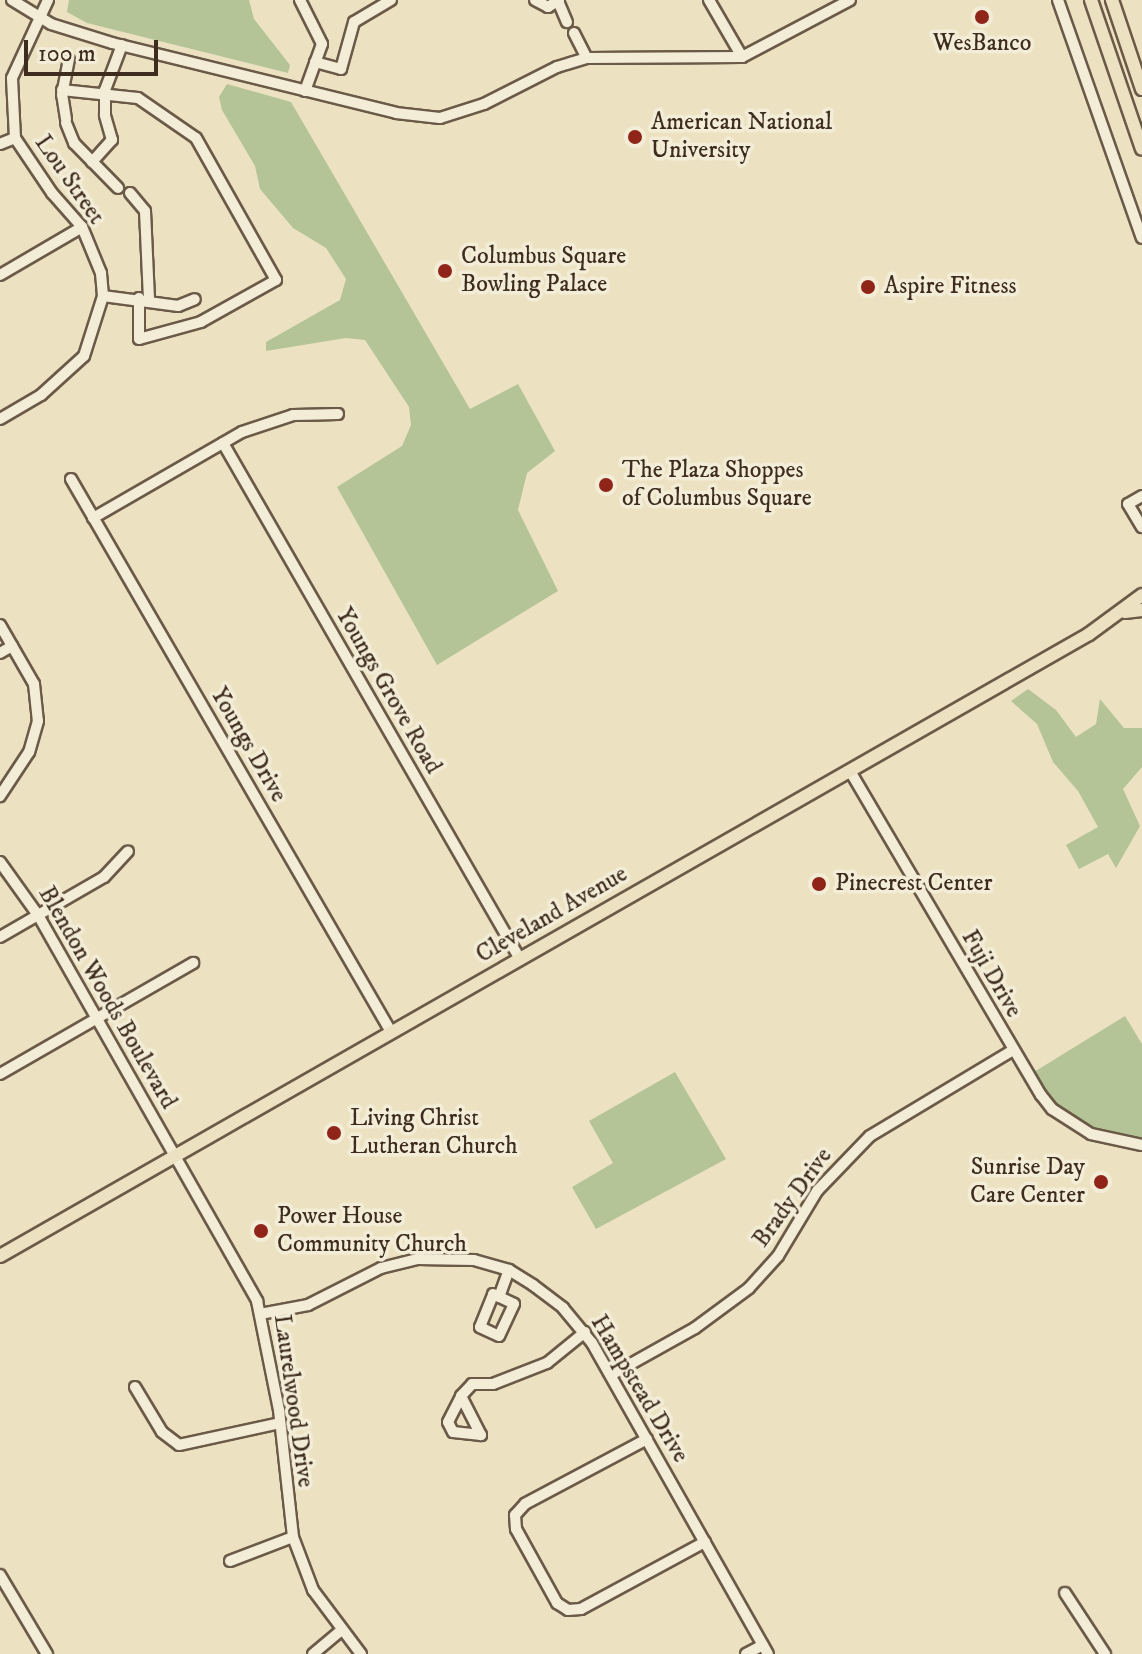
<!DOCTYPE html>
<style>
body{margin:0}
#map{position:relative;width:1142px;height:1654px;overflow:hidden;background:#ece2c2;font-family:"IM FELL DW Pica",serif}
div>[style]{position:absolute}
[style*='--x']{left:calc(var(--x)*1px);top:calc(var(--y)*1px);width:calc(var(--w)*1px);rotate:calc(var(--a)*1deg)}
.green>*{inset:0;background:#b4c496}
.roads{filter:drop-shadow(2px 0 #6a5a47) drop-shadow(-2px 0 #6a5a47) drop-shadow(0 2px #6a5a47) drop-shadow(0 -2px #6a5a47)}
.minor>*{height:10px;margin:-5px;padding:0 5px;transform-origin:5px;border-radius:5px;background:#f3ecd7}
.major>*{height:12px;margin:-6px;padding:0 6px;transform-origin:6px;border-radius:6px;background:#ece2c2}
.dots>*{width:22px;height:22px;translate:-50% -50%;box-sizing:border-box;border:4px solid #f3ecd7;border-radius:50%}
span{translate:-50% -50%;white-space:nowrap;text-align:center;line-height:1.15;-webkit-text-stroke:7px #f3ecd7;paint-order:stroke}
.poi-label{font-size:24px;color:#3e2d1e}
.left{translate:0 -50%;text-align:left}
.right{translate:-100% -50%;text-align:right}
.street-label{font-size:24px;color:#3e2d1e}
.scale{position:absolute;left:24px;top:40px;width:134px;height:36px;box-sizing:border-box;border:4px solid #3e2d1e;border-top:0;padding-left:10px;font-size:24px;line-height:28px;white-space:nowrap;color:#3e2d1e;-webkit-text-stroke:6px #f3ecd7;paint-order:stroke}
</style>
<div id="map">
<div class="green">
<i style="clip-path:polygon(69px 0,249px 0,254px 19px,290px 65px,288px 73px,87px 23px,67px 12px)"></i>
<i style="clip-path:polygon(227px 84px,291px 102px,470px 409px,518px 384px,555px 451px,527px 473px,518px 510px,558px 591px,437px 665px,337px 487px,402px 446px,411px 425px,409px 407px,365px 340px,346px 338px,266px 351px,266px 342px,340px 300px,346px 279px,326px 248px,293px 228px,260px 189px,255px 166px,222px 110px,219px 97px)"></i>
<i style="clip-path:polygon(1028px 689px,1056px 710px,1076px 737px,1096px 724px,1100px 699px,1124px 728px,1142px 728px,1142px 767px,1123px 789px,1140px 826px,1116px 868px,1108px 854px,1079px 869px,1066px 845px,1098px 827px,1078px 791px,1053px 762px,1037px 724px,1011px 701px)"></i>
<i style="clip-path:polygon(1125px 1016px,1142px 1044px,1142px 1139px,1099px 1131px,1075px 1119px,1056px 1105px,1034px 1072px)"></i>
<i style="clip-path:polygon(675px 1072px,726px 1159px,596px 1229px,572px 1187px,613px 1163px,589px 1121px)"></i>
</div>
<div class="roads">
<div class="minor">
<i style="--x:12;--y:0;--w:46;--a:31.6"></i>
<i style="--x:51;--y:24;--w:64;--a:17.3"></i>
<i style="--x:112;--y:43;--w:292;--a:13.8"></i>
<i style="--x:396;--y:113;--w:44;--a:6.5"></i>
<i style="--x:440;--y:118;--w:46;--a:-17.7"></i>
<i style="--x:484;--y:104;--w:82;--a:-26.9"></i>
<i style="--x:557;--y:67;--w:31;--a:-17"></i>
<i style="--x:587;--y:58;--w:155;--a:-0.4"></i>
<i style="--x:742;--y:57;--w:122;--a:-27.8"></i>
<i style="--x:300;--y:0;--w:49;--a:63.4"></i>
<i style="--x:322;--y:44;--w:50;--a:109.9"></i>
<i style="--x:535;--y:0;--w:15;--a:28"></i>
<i style="--x:548;--y:7;--w:13;--a:-32"></i>
<i style="--x:709;--y:0;--w:66;--a:59.9"></i>
<i style="--x:1058;--y:0;--w:252;--a:70.6"></i>
<i style="--x:558;--y:1;--w:23;--a:67"></i>
<i style="--x:574;--y:33;--w:28;--a:63"></i>
<i style="--x:315;--y:62;--w:27;--a:15"></i>
<i style="--x:341;--y:69;--w:49;--a:-74.5"></i>
<i style="--x:354;--y:22;--w:43;--a:-30.7"></i>
<i style="--x:62;--y:90;--w:76;--a:6"></i>
<i style="--x:138;--y:98;--w:70;--a:34.6"></i>
<i style="--x:196;--y:138;--w:163;--a:60.6"></i>
<i style="--x:276;--y:280;--w:86;--a:150.8"></i>
<i style="--x:201;--y:322;--w:64;--a:164.7"></i>
<i style="--x:139;--y:339;--w:41;--a:-90"></i>
<i style="--x:66;--y:119;--w:24;--a:-99"></i>
<i style="--x:62;--y:95;--w:36;--a:-79"></i>
<i style="--x:66;--y:123;--w:22;--a:68"></i>
<i style="--x:74;--y:143;--w:63;--a:45.6"></i>
<i style="--x:0;--y:144;--w:16;--a:-22"></i>
<i style="--x:92;--y:162;--w:30;--a:-48"></i>
<i style="--x:112;--y:140;--w:26;--a:-106"></i>
<i style="--x:105;--y:115;--w:25;--a:-90"></i>
<i style="--x:105;--y:90;--w:48;--a:-69.3"></i>
<i style="--x:130;--y:193;--w:23;--a:50"></i>
<i style="--x:145;--y:211;--w:89;--a:87.4"></i>
<i style="--x:0;--y:275;--w:95;--a:-30.3"></i>
<i style="--x:103;--y:296;--w:76;--a:7.6"></i>
<i style="--x:178;--y:306;--w:18;--a:-22"></i>
<i style="--x:0;--y:419;--w:48;--a:-30.3"></i>
<i style="--x:41;--y:395;--w:58;--a:-42.2"></i>
<i style="--x:84;--y:356;--w:63;--a:-72.4"></i>
<i style="--x:103;--y:296;--w:23;--a:-95"></i>
<i style="--x:101;--y:273;--w:50;--a:-112.4"></i>
<i style="--x:82;--y:227;--w:45;--a:-131.4"></i>
<i style="--x:52;--y:193;--w:66;--a:-123.9"></i>
<i style="--x:15;--y:138;--w:60;--a:-92.9"></i>
<i style="--x:12;--y:78;--w:86;--a:-65.2"></i>
<i style="--x:223;--y:443;--w:595;--a:60.08"></i>
<i style="--x:71;--y:479;--w:639;--a:59.94"></i>
<i style="--x:1142;--y:496;--w:16;--a:150"></i>
<i style="--x:1128;--y:504;--w:27;--a:59"></i>
<i style="--x:93;--y:518;--w:172;--a:-30"></i>
<i style="--x:242;--y:432;--w:54;--a:-18.4"></i>
<i style="--x:293;--y:415;--w:45;--a:-1.3"></i>
<i style="--x:0;--y:625;--w:68;--a:60"></i>
<i style="--x:34;--y:684;--w:37;--a:84"></i>
<i style="--x:38;--y:721;--w:32;--a:106"></i>
<i style="--x:29;--y:752;--w:53;--a:123.4"></i>
<i style="--x:0;--y:653;--w:14;--a:-30"></i>
<i style="--x:850;--y:771;--w:376;--a:59.5"></i>
<i style="--x:1041;--y:1095;--w:18;--a:52"></i>
<i style="--x:1052;--y:1109;--w:46;--a:32.7"></i>
<i style="--x:1091;--y:1134;--w:52;--a:12.2"></i>
<i style="--x:0;--y:862;--w:65;--a:54.4"></i>
<i style="--x:38;--y:915;--w:444;--a:60.4"></i>
<i style="--x:257;--y:1301;--w:111;--a:78.6"></i>
<i style="--x:279;--y:1410;--w:128;--a:83.7"></i>
<i style="--x:293;--y:1537;--w:57;--a:69.3"></i>
<i style="--x:313;--y:1590;--w:80;--a:53.1"></i>
<i style="--x:0;--y:937;--w:120;--a:-30"></i>
<i style="--x:104;--y:877;--w:35;--a:-47"></i>
<i style="--x:0;--y:1074;--w:223;--a:-29.9"></i>
<i style="--x:493;--y:1294;--w:23;--a:25"></i>
<i style="--x:514;--y:1304;--w:35;--a:115"></i>
<i style="--x:499;--y:1336;--w:21;--a:-155"></i>
<i style="--x:480;--y:1327;--w:35;--a:-68"></i>
<i style="--x:499;--y:1297;--w:29;--a:-70"></i>
<i style="--x:260;--y:1314;--w:49;--a:-10.6"></i>
<i style="--x:308;--y:1305;--w:82;--a:-26.9"></i>
<i style="--x:381;--y:1268;--w:38;--a:-14"></i>
<i style="--x:418;--y:1259;--w:56;--a:1"></i>
<i style="--x:474;--y:1260;--w:36;--a:16"></i>
<i style="--x:509;--y:1270;--w:28;--a:32"></i>
<i style="--x:533;--y:1285;--w:38;--a:37"></i>
<i style="--x:563;--y:1308;--w:45;--a:50.4"></i>
<i style="--x:592;--y:1343;--w:357;--a:60.5"></i>
<i style="--x:611;--y:1375;--w:96;--a:-29.2"></i>
<i style="--x:695;--y:1328;--w:67;--a:-36.5"></i>
<i style="--x:749;--y:1288;--w:43;--a:-47.8"></i>
<i style="--x:778;--y:1256;--w:76;--a:-59"></i>
<i style="--x:817;--y:1191;--w:76;--a:-46.1"></i>
<i style="--x:870;--y:1136;--w:167;--a:-31"></i>
<i style="--x:135;--y:1387;--w:52;--a:59"></i>
<i style="--x:162;--y:1432;--w:21;--a:37"></i>
<i style="--x:179;--y:1445;--w:103;--a:-12.3"></i>
<i style="--x:461;--y:1396;--w:16;--a:-47"></i>
<i style="--x:472;--y:1384;--w:21;--a:0"></i>
<i style="--x:493;--y:1384;--w:58;--a:-21.3"></i>
<i style="--x:547;--y:1363;--w:49;--a:-39.2"></i>
<i style="--x:461;--y:1396;--w:44;--a:62.9"></i>
<i style="--x:481;--y:1435;--w:28;--a:-174"></i>
<i style="--x:453;--y:1432;--w:11;--a:-117"></i>
<i style="--x:448;--y:1422;--w:29;--a:-63"></i>
<i style="--x:647;--y:1439;--w:138;--a:152"></i>
<i style="--x:525;--y:1504;--w:15;--a:132"></i>
<i style="--x:515;--y:1515;--w:14;--a:86"></i>
<i style="--x:516;--y:1529;--w:85;--a:61"></i>
<i style="--x:557;--y:1603;--w:13;--a:32"></i>
<i style="--x:568;--y:1610;--w:13;--a:-4"></i>
<i style="--x:581;--y:1609;--w:141;--a:-28.4"></i>
<i style="--x:230;--y:1561;--w:67;--a:-20.9"></i>
<i style="--x:0;--y:1575;--w:92;--a:59.3"></i>
<i style="--x:1065;--y:1593;--w:73;--a:56.7"></i>
<i style="--x:313;--y:1654;--w:35;--a:-40"></i>
<i style="--x:746;--y:1654;--w:19;--a:-28"></i>
</div>
<div class="major">
<i style="--x:1091;--y:0;--w:157;--a:71.1"></i>
<i style="--x:1112;--y:0;--w:94;--a:71.4"></i>
<i style="--x:1125;--y:612;--w:17;--a:-7"></i>
<i style="--x:0;--y:1256;--w:1254;--a:-29.73"></i>
<i style="--x:1089;--y:634;--w:66;--a:-36.3"></i>
</div>
</div>
<div class="dots">
<i style="left:982px;top:17px;background:#8f2418"></i>
<i style="left:635px;top:137px;background:#8f2418"></i>
<i style="left:445px;top:271px;background:#8f2418"></i>
<i style="left:868px;top:287px;background:#8f2418"></i>
<i style="left:606px;top:485px;background:#8f2418"></i>
<i style="left:819px;top:884px;background:#8f2418"></i>
<i style="left:334px;top:1133px;background:#8f2418"></i>
<i style="left:1101px;top:1182px;background:#8f2418"></i>
<i style="left:261px;top:1231px;background:#8f2418"></i>
</div>
<div class="poi-label">
<span style="left:982px;top:44px">WesBanco</span>
<span class="left" style="left:651px;top:137px">American National<br>University</span>
<span class="left" style="left:461px;top:271px">Columbus Square<br>Bowling Palace</span>
<span class="left" style="left:884px;top:287px">Aspire Fitness</span>
<span class="left" style="left:622px;top:485px">The Plaza Shoppes<br>of Columbus Square</span>
<span class="left" style="left:835px;top:884px">Pinecrest Center</span>
<span class="left" style="left:350px;top:1133px">Living Christ<br>Lutheran Church</span>
<span class="right" style="left:1085px;top:1182px">Sunrise Day<br>Care Center</span>
<span class="left" style="left:277px;top:1231px">Power House<br>Community Church</span>
</div>
<div class="street-label">
<span style="left:69px;top:180px;rotate:55deg">Lou Street</span>
<span style="left:388px;top:691px;rotate:60deg">Youngs Grove Road</span>
<span style="left:248px;top:745px;rotate:60deg">Youngs Drive</span>
<span style="left:552px;top:915px;rotate:-30deg">Cleveland Avenue</span>
<span style="left:991px;top:974px;rotate:60deg">Fuji Drive</span>
<span style="left:107px;top:998px;rotate:60deg">Blendon Woods Boulevard</span>
<span style="left:793px;top:1198px;rotate:-54deg">Brady Drive</span>
<span style="left:639px;top:1389px;rotate:59deg">Hampstead Drive</span>
<span style="left:293px;top:1401px;rotate:82deg">Laurelwood Drive</span>
</div>
<div class="scale">100 m</div>
</div>
